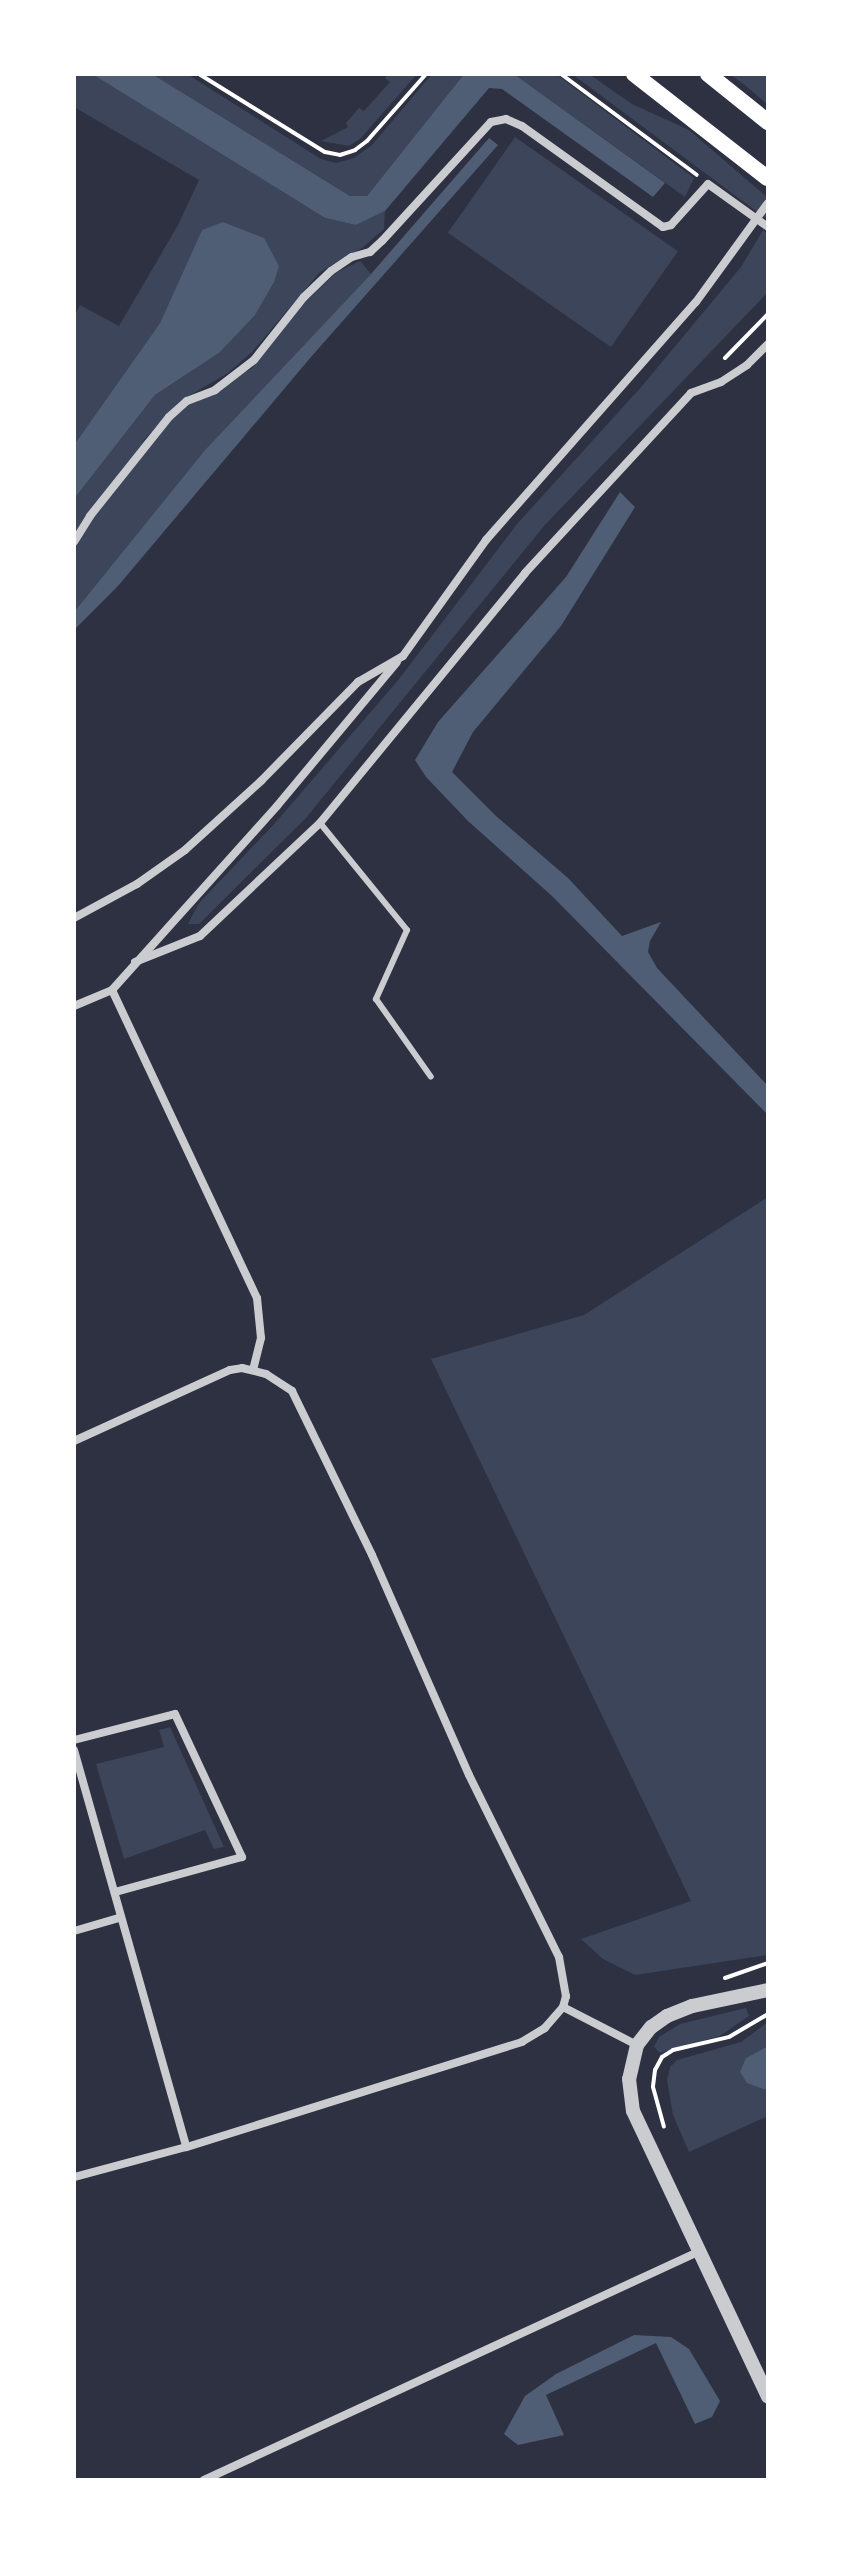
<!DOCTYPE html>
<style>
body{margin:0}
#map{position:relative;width:842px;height:2554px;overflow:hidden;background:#2d3142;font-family:Cabin,sans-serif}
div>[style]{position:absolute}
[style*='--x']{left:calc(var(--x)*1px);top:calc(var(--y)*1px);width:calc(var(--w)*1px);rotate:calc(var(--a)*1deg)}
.green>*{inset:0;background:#3c4559;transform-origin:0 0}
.water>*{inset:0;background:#4f5d75}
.path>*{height:4px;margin:-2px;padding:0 2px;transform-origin:2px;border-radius:2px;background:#fff}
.service>*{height:6px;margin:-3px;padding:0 3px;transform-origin:3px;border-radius:3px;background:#caccd0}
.minor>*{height:8px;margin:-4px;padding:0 4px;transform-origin:4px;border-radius:4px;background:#caccd0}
.tertiary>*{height:14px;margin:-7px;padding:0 7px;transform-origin:7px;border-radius:7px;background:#caccd0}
.secondary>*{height:16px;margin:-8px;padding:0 8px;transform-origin:8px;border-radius:8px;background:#fff}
span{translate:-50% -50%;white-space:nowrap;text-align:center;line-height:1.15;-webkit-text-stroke:8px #fff;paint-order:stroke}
.frame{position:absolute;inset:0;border:76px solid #fff;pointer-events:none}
</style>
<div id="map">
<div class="green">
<i style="clip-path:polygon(74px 74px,92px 74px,325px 218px,356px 225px,385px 211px,384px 229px,362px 248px,320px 272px,252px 352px,228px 373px,180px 401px,141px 443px,197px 399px,252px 368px,301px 306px,337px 272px,360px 261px,371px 274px,205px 450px,74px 612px,74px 499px,155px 395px,219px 353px,202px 230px,160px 323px,74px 445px,74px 317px,80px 305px,119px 326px,178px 225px,199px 180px,74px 107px)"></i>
<i style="clip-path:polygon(152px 74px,187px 74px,321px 159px,336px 163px,354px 158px,372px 145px,432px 74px,464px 74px,367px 196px,350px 196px)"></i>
<i style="clip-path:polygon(388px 74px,417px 74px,360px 139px,349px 146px,321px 141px,348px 127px,346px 123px,359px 108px,364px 111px,390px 82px,385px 78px)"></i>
<i style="clip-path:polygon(514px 74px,556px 74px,694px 178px,685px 197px)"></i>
<i style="clip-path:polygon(572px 74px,589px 74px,632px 104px,689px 130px,768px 198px,768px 220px)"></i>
<i style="clip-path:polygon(730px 74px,768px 74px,768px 105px,746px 86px)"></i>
<i style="left:515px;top:137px;width:199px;height:117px;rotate:35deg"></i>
<i style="clip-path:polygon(763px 230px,768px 234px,768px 292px,544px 526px,306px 818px,199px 924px,188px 924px,199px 903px,276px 822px,399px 679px,517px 524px,642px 386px,741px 267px)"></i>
<i style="clip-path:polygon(768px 1197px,768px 1955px,635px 1975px,603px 1959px,581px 1939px,691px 1901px,431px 1359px,584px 1315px)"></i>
<i style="clip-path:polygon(170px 1727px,224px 1847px,214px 1849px,205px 1830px,124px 1859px,96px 1764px,164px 1747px,159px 1730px)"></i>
<i style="clip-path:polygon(746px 2008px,749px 2016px,720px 2036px,660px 2053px,654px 2047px,659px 2037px,680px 2024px)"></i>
<i style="clip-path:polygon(768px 2022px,768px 2046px,746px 2058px,763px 2089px,768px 2089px,768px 2116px,689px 2152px,673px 2115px,667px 2080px,670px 2067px,677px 2060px,741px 2042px)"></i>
</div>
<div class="water">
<i style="clip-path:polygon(92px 74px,152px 74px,350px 196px,367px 196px,464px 74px,514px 74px,665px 183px,653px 197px,502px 89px,489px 88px,385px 211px,356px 225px,325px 218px)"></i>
<i style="clip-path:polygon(489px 138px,498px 145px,311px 357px,118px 586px,74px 630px,74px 612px,205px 450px,371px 274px)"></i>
<i style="clip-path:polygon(223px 222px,264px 238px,279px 266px,274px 282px,255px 315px,219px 353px,155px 395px,74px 499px,74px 445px,160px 323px,202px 230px)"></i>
<i style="clip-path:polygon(620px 492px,635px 507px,561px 626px,473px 732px,452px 772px,496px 816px,568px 878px,622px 936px,661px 922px,650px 941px,648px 952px,657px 968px,768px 1086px,768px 1115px,552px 896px,468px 821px,426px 777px,415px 760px,438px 722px,566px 577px)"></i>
<i style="clip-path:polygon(768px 2046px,768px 2089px,763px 2089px,747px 2083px,740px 2072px,746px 2058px)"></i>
<i style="clip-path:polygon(634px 2335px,671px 2337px,689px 2349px,720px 2401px,712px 2417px,695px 2424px,656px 2343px,546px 2395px,564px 2435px,518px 2445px,504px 2434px,525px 2396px,556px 2374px)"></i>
</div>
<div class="path">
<i style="--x:199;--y:74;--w:148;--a:31.8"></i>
<i style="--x:325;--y:152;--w:15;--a:11"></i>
<i style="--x:340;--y:155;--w:16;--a:-18"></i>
<i style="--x:355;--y:150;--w:15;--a:-37"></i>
<i style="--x:367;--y:141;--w:89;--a:-48.6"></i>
<i style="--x:561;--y:74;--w:169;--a:36.6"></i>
<i style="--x:725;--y:358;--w:62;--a:-45.7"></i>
<i style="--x:725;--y:1978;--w:46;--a:-19.2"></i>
<i style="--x:662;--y:2057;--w:15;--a:118"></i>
<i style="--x:655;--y:2070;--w:17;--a:97"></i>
<i style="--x:653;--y:2087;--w:41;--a:74.6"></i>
<i style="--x:662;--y:2057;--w:13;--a:-32"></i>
<i style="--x:673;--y:2050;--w:57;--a:-13.1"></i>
<i style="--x:729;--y:2037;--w:45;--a:-30.5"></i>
</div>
<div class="service">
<i style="--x:320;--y:823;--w:138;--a:50.9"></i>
<i style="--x:407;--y:930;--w:76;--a:114.2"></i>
<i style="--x:376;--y:999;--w:95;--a:54.8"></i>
</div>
<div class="minor">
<i style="--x:74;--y:542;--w:31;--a:-58"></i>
<i style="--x:90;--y:516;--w:127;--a:-51.4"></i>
<i style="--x:169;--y:417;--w:24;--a:-42"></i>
<i style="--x:187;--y:401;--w:30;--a:-21"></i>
<i style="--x:215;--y:390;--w:49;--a:-37.6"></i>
<i style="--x:254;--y:360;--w:80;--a:-51.6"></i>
<i style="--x:304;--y:297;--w:37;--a:-44"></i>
<i style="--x:331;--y:271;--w:25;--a:-34"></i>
<i style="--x:352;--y:257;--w:19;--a:-16"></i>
<i style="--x:370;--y:252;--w:16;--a:-43"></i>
<i style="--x:382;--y:241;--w:161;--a:-47.5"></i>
<i style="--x:491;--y:122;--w:15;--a:-11"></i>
<i style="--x:506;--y:119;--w:17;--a:24"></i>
<i style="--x:522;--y:126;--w:173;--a:35.6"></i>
<i style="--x:663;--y:227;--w:8;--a:-14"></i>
<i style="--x:671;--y:225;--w:55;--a:-47.9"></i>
<i style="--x:708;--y:184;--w:74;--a:35.6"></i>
<i style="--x:74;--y:918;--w:72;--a:-28.4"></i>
<i style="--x:137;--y:884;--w:59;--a:-35.3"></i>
<i style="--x:185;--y:850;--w:103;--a:-42.2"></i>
<i style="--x:261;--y:781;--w:139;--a:-45.6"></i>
<i style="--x:358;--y:682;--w:52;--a:-30"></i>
<i style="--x:403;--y:656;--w:143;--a:-54.4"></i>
<i style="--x:486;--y:540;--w:317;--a:-48.6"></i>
<i style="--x:696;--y:302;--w:122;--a:-54"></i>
<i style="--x:135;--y:962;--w:70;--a:-21.8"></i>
<i style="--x:200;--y:936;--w:165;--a:-43.3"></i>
<i style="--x:320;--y:823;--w:323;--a:-50.6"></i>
<i style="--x:525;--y:573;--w:245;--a:-47.3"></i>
<i style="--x:691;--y:393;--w:32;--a:-20"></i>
<i style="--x:721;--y:382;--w:31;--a:-33"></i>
<i style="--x:747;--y:365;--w:30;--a:-45"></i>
<i style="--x:112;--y:990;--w:340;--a:64.8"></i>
<i style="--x:257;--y:1298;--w:40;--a:84.3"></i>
<i style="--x:261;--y:1338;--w:33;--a:104"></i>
<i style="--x:74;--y:1006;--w:41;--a:-22.8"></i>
<i style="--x:112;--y:990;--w:247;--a:-48.1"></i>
<i style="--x:277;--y:806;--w:187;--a:-50.2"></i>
<i style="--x:74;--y:1441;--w:171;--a:-24.5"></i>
<i style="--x:230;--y:1370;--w:12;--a:-9"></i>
<i style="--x:242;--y:1368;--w:25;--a:14"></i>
<i style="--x:266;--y:1374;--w:31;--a:33"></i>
<i style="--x:292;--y:1391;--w:182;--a:64"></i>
<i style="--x:372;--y:1555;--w:240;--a:66.2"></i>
<i style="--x:469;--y:1775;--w:203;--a:63.7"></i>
<i style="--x:559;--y:1957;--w:40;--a:80"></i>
<i style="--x:566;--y:1996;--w:11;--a:105"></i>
<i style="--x:563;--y:2007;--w:28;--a:131"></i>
<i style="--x:545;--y:2028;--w:27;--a:149"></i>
<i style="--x:522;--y:2042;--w:352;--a:162.6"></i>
<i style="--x:186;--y:2147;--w:116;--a:165"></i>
<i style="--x:74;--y:1740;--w:104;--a:-14.4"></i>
<i style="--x:175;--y:1714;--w:158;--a:64.9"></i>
<i style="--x:242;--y:1857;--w:132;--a:164.6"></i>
<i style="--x:74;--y:1750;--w:412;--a:74.2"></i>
<i style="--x:74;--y:1931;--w:47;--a:-16.1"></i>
<i style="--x:563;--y:2007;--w:83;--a:27.2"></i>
<i style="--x:204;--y:2480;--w:546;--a:-24.78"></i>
</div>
<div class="tertiary">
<i style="--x:768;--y:1990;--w:78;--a:168.1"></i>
<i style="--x:692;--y:2006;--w:27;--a:158"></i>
<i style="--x:667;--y:2016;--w:19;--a:145"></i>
<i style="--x:651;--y:2027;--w:23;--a:128"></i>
<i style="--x:637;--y:2045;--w:35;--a:103"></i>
<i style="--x:629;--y:2079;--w:32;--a:83"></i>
<i style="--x:633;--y:2111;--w:316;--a:64.7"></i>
</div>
<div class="secondary">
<i style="--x:634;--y:74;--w:169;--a:38"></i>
<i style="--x:708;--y:74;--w:77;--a:38.7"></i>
</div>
<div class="frame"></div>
</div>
